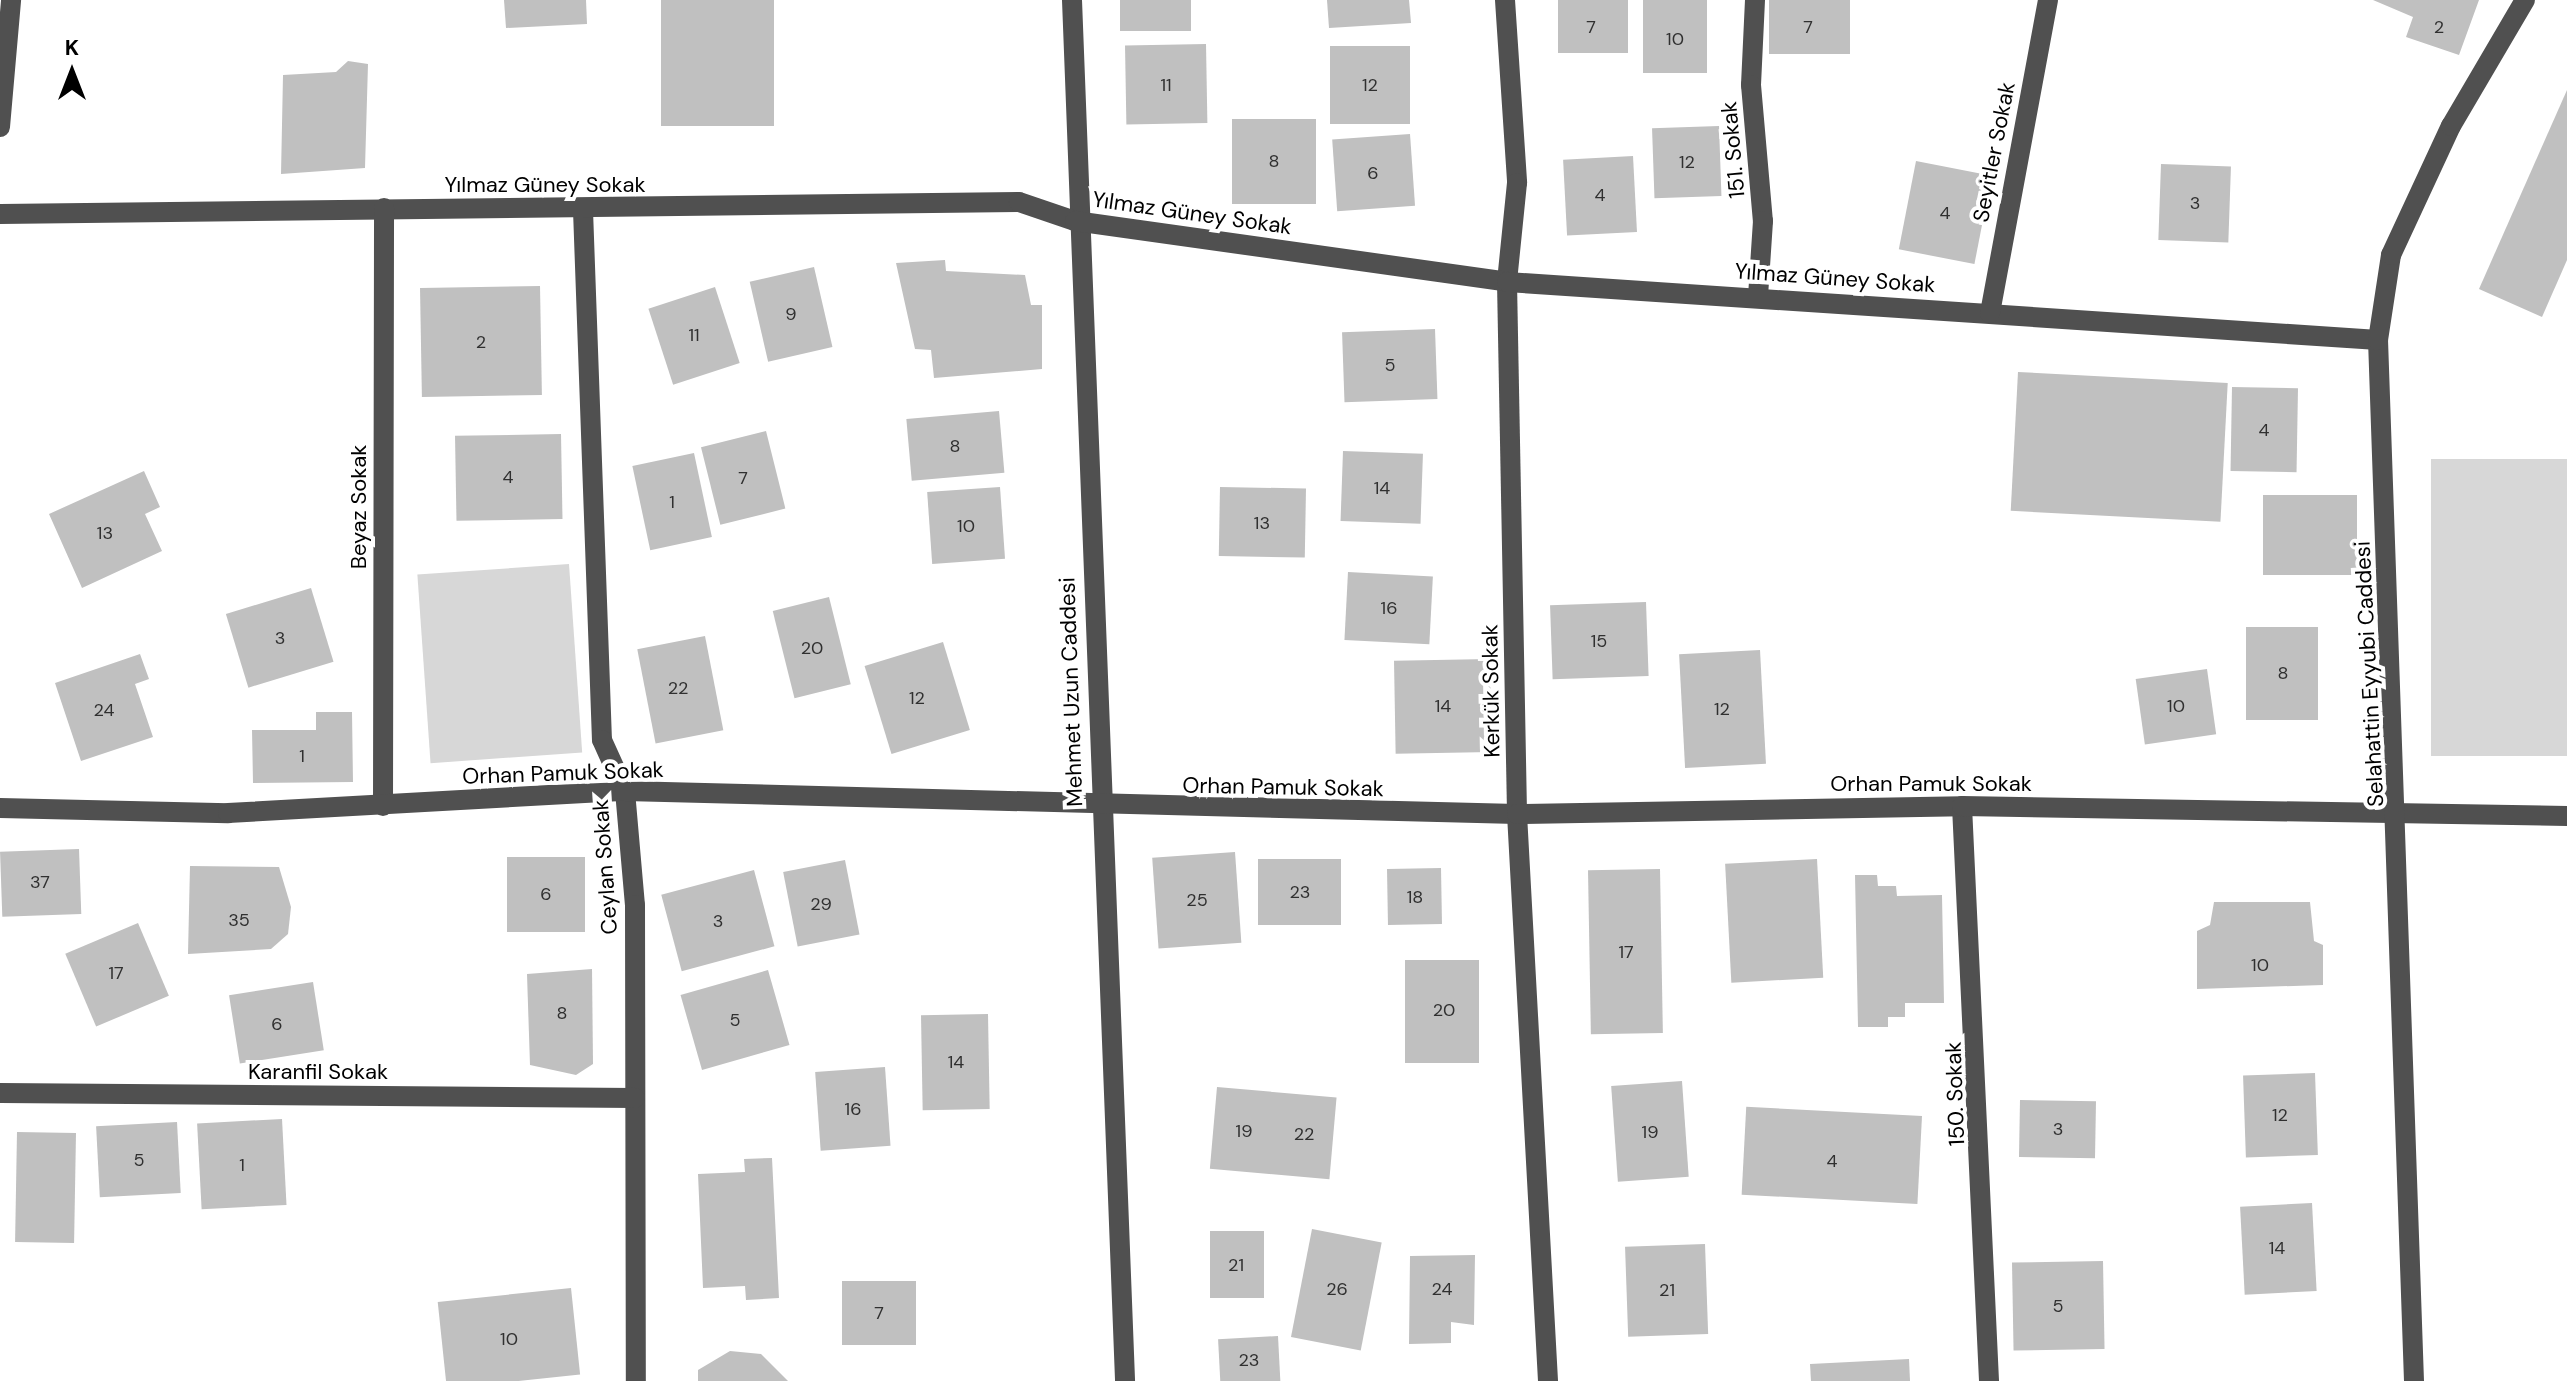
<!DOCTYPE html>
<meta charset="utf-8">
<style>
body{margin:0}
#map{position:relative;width:2567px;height:1381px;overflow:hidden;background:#fff;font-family:"DM Sans",sans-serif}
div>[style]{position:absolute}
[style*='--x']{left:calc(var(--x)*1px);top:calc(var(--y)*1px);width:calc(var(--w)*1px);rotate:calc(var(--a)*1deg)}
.green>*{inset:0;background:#d7d7d7;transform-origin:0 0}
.building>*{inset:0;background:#c0c0c0;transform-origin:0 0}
.minor>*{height:20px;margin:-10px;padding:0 10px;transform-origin:10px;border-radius:10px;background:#505050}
span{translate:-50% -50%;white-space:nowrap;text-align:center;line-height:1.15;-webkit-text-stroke:8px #fff;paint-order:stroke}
.number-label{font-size:18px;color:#303030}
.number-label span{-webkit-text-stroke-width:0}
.street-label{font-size:22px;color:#000}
.north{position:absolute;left:32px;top:32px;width:80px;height:80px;-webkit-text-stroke:6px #fff;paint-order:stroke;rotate:0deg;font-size:22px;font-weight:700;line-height:32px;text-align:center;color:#000}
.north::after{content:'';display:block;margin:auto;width:28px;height:36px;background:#000;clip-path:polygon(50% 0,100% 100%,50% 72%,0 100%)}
</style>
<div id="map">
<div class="green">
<i style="left:2567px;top:459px;width:297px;height:136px;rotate:90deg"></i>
<i style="left:569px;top:564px;width:189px;height:152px;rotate:86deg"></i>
</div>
<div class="building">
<i style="clip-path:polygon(504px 0,586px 0,587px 24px,506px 28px)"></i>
<i style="left:661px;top:0;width:113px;height:126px"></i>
<i style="left:1120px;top:0;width:71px;height:31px"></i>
<i style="clip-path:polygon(1327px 0,1409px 0,1411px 23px,1329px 28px)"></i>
<i style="left:1558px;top:0;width:70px;height:53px"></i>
<i style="left:1643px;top:0;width:64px;height:73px"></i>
<i style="left:1769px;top:0;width:81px;height:54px"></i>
<i style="clip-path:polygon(2373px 0,2479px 0,2459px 55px,2406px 37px,2413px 17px)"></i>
<i style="left:1206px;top:44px;width:79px;height:81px;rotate:89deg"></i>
<i style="left:1330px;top:46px;width:80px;height:78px"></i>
<i style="clip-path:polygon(348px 61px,368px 64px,365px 168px,281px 174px,283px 75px,336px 72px)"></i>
<i style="clip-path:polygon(2567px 90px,2567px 260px,2542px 317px,2479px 289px)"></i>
<i style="left:1232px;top:119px;width:84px;height:85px"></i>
<i style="left:1719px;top:126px;width:70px;height:67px;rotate:88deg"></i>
<i style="left:1410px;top:134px;width:72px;height:78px;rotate:86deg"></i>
<i style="left:1633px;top:156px;width:76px;height:70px;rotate:87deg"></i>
<i style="left:1916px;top:161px;width:77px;height:90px;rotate:11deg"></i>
<i style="left:2161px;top:164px;width:70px;height:76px;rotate:2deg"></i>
<i style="clip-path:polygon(945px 260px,946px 271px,1025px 275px,1031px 305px,1042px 305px,1042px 369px,934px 378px,931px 350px,915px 349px,896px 263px)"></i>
<i style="left:814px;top:267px;width:82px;height:66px;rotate:77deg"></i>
<i style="left:540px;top:286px;width:109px;height:120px;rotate:89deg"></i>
<i style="left:715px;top:287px;width:80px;height:70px;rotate:72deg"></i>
<i style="left:1435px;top:329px;width:70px;height:93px;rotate:88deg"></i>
<i style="left:2018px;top:372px;width:210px;height:139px;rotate:3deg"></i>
<i style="left:2232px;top:387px;width:66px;height:84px;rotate:1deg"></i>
<i style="left:999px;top:411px;width:62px;height:93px;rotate:85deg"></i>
<i style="left:766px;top:431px;width:80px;height:67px;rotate:76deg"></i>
<i style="left:561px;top:434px;width:85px;height:106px;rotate:89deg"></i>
<i style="left:1343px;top:451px;width:80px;height:70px;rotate:2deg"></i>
<i style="left:694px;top:453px;width:86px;height:63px;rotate:78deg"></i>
<i style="clip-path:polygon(144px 471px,160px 507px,145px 514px,162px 551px,82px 588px,49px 514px)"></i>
<i style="left:1000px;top:487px;width:72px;height:73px;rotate:86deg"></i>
<i style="left:1220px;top:487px;width:86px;height:69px;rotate:1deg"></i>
<i style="left:2263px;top:495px;width:94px;height:80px"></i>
<i style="left:1348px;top:572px;width:85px;height:68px;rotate:3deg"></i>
<i style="left:311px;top:588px;width:77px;height:89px;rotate:73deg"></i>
<i style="left:829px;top:597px;width:90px;height:58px;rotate:76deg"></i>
<i style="left:1646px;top:602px;width:74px;height:96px;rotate:88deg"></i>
<i style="left:2246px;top:627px;width:72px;height:93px"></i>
<i style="left:705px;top:636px;width:96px;height:69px;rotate:79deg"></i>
<i style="left:943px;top:642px;width:92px;height:82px;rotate:73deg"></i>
<i style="left:1760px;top:650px;width:114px;height:81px;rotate:87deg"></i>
<i style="clip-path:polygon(140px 654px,149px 679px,135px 684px,153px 737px,81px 761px,55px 683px)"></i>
<i style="left:1490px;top:659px;width:93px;height:96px;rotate:89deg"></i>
<i style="left:2207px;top:669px;width:66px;height:72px;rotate:82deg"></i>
<i style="clip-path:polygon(316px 712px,352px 712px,353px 782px,253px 783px,252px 730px,316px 730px)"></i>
<i style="left:79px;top:849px;width:65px;height:79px;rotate:88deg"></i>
<i style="left:1235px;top:852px;width:91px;height:83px;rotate:86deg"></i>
<i style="left:507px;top:857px;width:78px;height:75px"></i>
<i style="left:1258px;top:859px;width:83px;height:66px"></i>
<i style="left:1817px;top:859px;width:119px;height:92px;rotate:87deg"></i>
<i style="left:845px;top:860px;width:76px;height:63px;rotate:79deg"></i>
<i style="clip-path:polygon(190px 866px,279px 867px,291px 907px,288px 934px,271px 949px,188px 954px)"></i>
<i style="left:1441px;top:868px;width:56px;height:54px;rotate:89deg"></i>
<i style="left:1660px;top:869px;width:164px;height:72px;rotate:89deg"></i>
<i style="left:754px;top:870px;width:79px;height:96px;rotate:75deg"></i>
<i style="clip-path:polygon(1855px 875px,1877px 875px,1878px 886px,1896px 886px,1897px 896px,1942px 895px,1944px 1003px,1905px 1003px,1905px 1017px,1888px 1017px,1888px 1027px,1858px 1027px)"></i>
<i style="clip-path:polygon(2214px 902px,2310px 902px,2314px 941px,2323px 945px,2323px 985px,2197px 989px,2197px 931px,2210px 925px)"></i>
<i style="left:138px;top:923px;width:79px;height:79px;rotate:67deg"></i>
<i style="left:1405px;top:960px;width:74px;height:103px"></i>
<i style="clip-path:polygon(592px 969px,593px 1064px,576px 1075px,530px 1065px,527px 974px)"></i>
<i style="left:768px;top:970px;width:78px;height:91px;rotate:74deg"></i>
<i style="left:313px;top:982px;width:69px;height:85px;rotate:81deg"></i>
<i style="left:988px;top:1014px;width:95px;height:67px;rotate:89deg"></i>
<i style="left:885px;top:1067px;width:79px;height:70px;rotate:86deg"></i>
<i style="left:2315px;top:1073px;width:82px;height:72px;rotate:88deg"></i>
<i style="left:1682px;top:1081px;width:96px;height:71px;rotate:86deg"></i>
<i style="left:1217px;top:1087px;width:120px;height:82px;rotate:5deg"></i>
<i style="left:2020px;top:1100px;width:76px;height:57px;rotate:1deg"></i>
<i style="left:1922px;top:1116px;width:88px;height:176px;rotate:93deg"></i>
<i style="left:282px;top:1119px;width:86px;height:85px;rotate:87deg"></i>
<i style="left:177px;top:1122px;width:71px;height:81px;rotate:87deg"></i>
<i style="left:17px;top:1132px;width:59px;height:110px;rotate:1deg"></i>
<i style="clip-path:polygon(772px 1158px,779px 1298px,746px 1300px,745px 1286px,703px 1288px,698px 1174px,745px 1172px,744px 1159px)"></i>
<i style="left:2312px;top:1203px;width:88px;height:72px;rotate:87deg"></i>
<i style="left:1312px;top:1229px;width:71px;height:110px;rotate:11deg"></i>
<i style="left:1210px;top:1231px;width:54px;height:67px"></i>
<i style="left:1705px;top:1244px;width:90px;height:80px;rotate:88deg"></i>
<i style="clip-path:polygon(1475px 1255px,1474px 1325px,1451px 1322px,1451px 1343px,1409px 1344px,1410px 1256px)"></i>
<i style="left:2103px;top:1261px;width:88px;height:91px;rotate:89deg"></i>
<i style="left:842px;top:1281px;width:74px;height:64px"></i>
<i style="left:571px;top:1288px;width:87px;height:134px;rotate:84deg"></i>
<i style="left:1278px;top:1336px;width:45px;height:60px;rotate:87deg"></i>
<i style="clip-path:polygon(730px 1351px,761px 1354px,788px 1381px,698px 1381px,698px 1370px)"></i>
<i style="clip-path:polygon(1909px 1359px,1910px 1381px,1811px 1381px,1810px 1364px)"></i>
</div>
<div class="minor">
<i style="--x:1072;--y:0;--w:1382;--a:87.8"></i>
<i style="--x:1505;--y:0;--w:183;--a:86.2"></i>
<i style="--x:1517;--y:183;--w:100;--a:95.8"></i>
<i style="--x:1507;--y:282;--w:532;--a:88.92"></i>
<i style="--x:1517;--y:814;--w:568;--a:86.87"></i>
<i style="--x:1755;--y:0;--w:85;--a:92.7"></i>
<i style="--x:1751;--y:85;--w:137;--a:85"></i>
<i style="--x:1763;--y:221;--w:75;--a:93.8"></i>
<i style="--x:0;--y:127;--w:127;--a:-85"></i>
<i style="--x:583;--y:210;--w:530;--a:87.95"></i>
<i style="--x:602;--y:740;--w:56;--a:65.7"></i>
<i style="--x:625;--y:791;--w:114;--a:85"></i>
<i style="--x:635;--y:905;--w:476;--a:89.9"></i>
<i style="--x:0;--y:214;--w:1019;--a:-0.67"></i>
<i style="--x:1019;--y:202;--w:59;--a:18.7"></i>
<i style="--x:1075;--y:221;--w:436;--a:8"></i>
<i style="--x:1507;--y:282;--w:873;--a:3.81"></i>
<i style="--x:1990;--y:313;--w:318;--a:-79.5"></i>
<i style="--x:383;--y:806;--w:598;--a:-89.9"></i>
<i style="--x:1962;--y:806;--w:576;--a:87.31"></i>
<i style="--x:0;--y:808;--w:228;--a:1.3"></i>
<i style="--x:228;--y:813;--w:398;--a:-3.2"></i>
<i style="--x:625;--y:791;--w:892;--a:1.48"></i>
<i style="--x:1517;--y:814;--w:445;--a:-1"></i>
<i style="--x:1962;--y:806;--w:605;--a:0.95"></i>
<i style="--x:0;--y:1093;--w:635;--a:0.45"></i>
<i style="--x:2414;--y:1381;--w:1042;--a:-91.98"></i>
<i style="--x:2378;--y:340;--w:86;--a:-81.3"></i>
<i style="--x:2391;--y:255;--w:142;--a:-65.1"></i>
<i style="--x:2451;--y:126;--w:146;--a:-59.6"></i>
</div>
<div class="number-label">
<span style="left:1591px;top:27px">7</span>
<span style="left:1808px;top:27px">7</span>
<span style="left:2439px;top:27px">2</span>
<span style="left:1675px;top:39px">10</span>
<span style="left:1166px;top:85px">11</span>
<span style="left:1370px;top:85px">12</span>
<span style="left:1274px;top:161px">8</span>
<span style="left:1687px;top:162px">12</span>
<span style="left:1373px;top:173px">6</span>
<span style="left:1600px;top:195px">4</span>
<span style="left:2195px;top:203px">3</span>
<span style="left:1945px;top:213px">4</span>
<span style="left:791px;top:314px">9</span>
<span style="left:694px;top:335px">11</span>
<span style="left:481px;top:342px">2</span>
<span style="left:1390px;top:365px">5</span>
<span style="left:2264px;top:430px">4</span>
<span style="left:955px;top:446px">8</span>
<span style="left:508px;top:477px">4</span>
<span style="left:743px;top:478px">7</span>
<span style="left:1382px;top:488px">14</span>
<span style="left:672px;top:502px">1</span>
<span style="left:1262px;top:523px">13</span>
<span style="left:966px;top:526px">10</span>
<span style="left:105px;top:533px">13</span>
<span style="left:1389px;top:608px">16</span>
<span style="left:280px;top:638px">3</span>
<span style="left:1599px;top:641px">15</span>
<span style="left:812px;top:648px">20</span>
<span style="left:2283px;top:673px">8</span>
<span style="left:678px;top:688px">22</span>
<span style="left:917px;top:698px">12</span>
<span style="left:1443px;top:706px">14</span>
<span style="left:2176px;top:706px">10</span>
<span style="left:1722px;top:709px">12</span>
<span style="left:104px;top:710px">24</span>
<span style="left:302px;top:756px">1</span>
<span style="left:40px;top:882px">37</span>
<span style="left:1300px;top:892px">23</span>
<span style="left:546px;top:894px">6</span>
<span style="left:1415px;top:897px">18</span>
<span style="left:1197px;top:900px">25</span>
<span style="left:821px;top:904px">29</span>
<span style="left:239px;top:920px">35</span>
<span style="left:718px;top:921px">3</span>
<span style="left:1626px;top:952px">17</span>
<span style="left:2260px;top:965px">10</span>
<span style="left:116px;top:973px">17</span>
<span style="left:1444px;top:1010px">20</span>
<span style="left:562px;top:1013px">8</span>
<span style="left:735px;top:1020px">5</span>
<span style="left:277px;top:1024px">6</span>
<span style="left:956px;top:1062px">14</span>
<span style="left:853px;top:1109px">16</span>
<span style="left:2280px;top:1115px">12</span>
<span style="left:2058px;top:1129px">3</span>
<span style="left:1244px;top:1131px">19</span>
<span style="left:1650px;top:1132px">19</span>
<span style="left:1304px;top:1134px">22</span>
<span style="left:139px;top:1160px">5</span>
<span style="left:1832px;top:1161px">4</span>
<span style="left:242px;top:1165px">1</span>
<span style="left:2277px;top:1248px">14</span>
<span style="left:1236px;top:1265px">21</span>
<span style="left:1337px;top:1289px">26</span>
<span style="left:1442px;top:1289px">24</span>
<span style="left:1667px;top:1290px">21</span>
<span style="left:2058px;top:1306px">5</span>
<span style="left:879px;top:1313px">7</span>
<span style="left:509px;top:1339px">10</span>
<span style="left:1249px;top:1360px">23</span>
</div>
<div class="street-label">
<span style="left:1733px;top:150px;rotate:-95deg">151. Sokak</span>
<span style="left:1994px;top:152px;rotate:-79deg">Seyitler Sokak</span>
<span style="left:545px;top:185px">Yılmaz Güney Sokak</span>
<span style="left:1192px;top:213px;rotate:8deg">Yılmaz Güney Sokak</span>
<span style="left:1835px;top:278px;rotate:4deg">Yılmaz Güney Sokak</span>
<span style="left:359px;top:507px;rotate:-90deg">Beyaz Sokak</span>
<span style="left:2369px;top:674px;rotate:-93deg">Selahattin Eyyubi Caddesi</span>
<span style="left:1491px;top:691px;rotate:-91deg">Kerkük Sokak</span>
<span style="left:1071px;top:692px;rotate:-92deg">Mehmet Uzun Caddesi</span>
<span style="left:563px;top:773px;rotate:-2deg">Orhan Pamuk Sokak</span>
<span style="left:1931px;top:784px">Orhan Pamuk Sokak</span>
<span style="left:1283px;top:787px;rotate:1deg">Orhan Pamuk Sokak</span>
<span style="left:605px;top:867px;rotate:-94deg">Ceylan Sokak</span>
<span style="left:318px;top:1072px">Karanfil Sokak</span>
<span style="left:1955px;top:1094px;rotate:-92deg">150. Sokak</span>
</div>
<div class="north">K</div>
</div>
